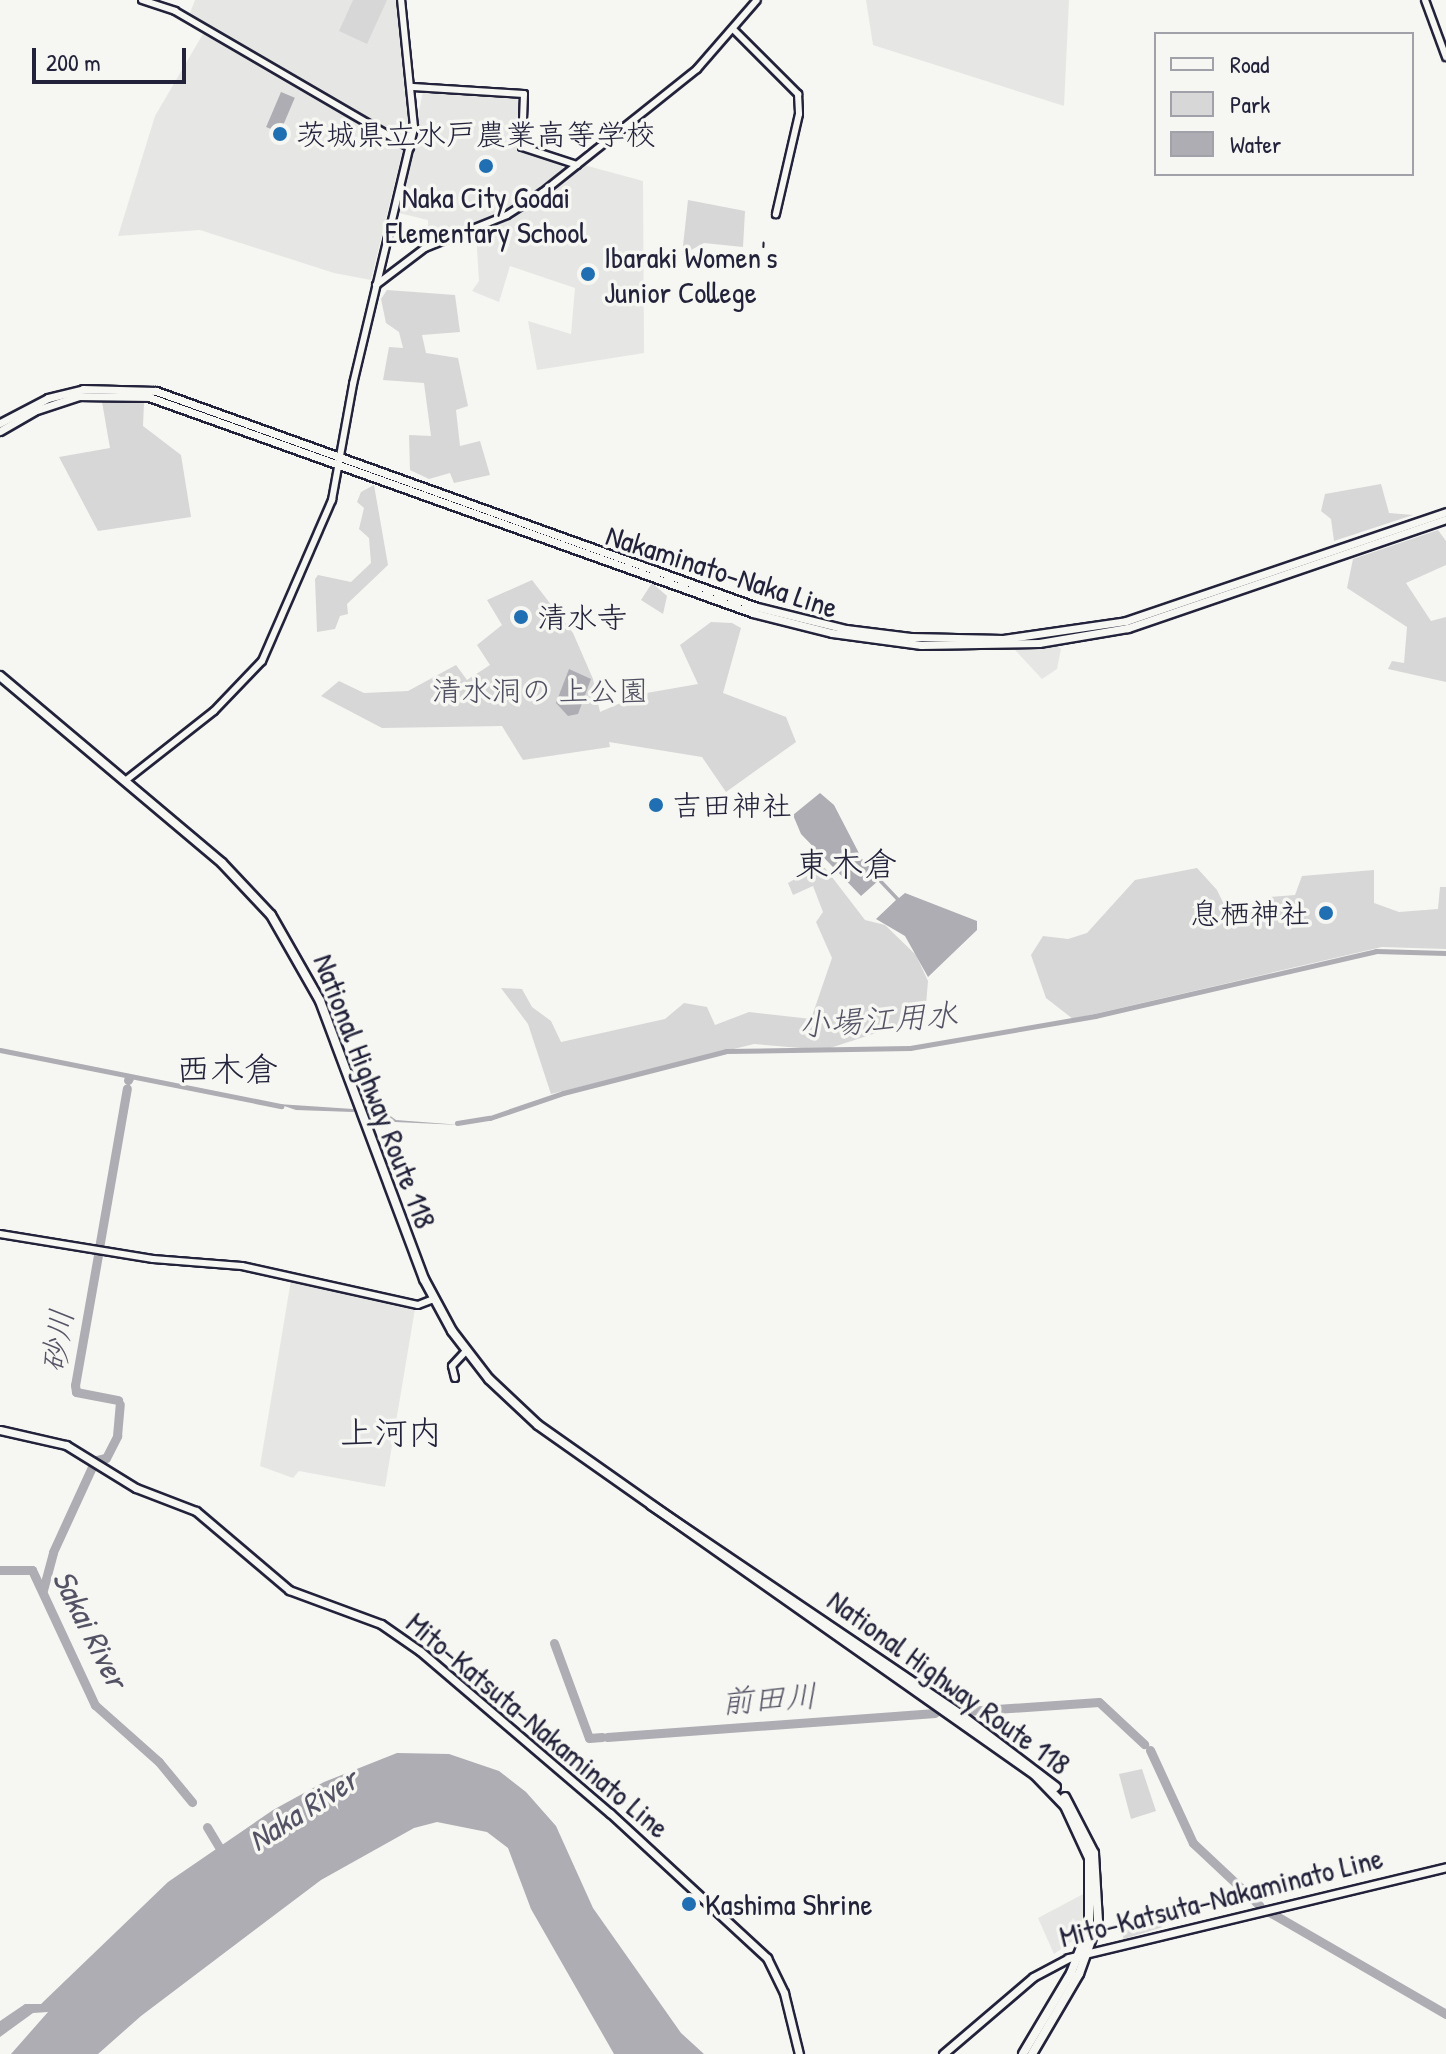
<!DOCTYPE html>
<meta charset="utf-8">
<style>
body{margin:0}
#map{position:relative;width:1446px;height:2054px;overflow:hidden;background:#f6f6f2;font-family:"Patrick Hand","Klee One",sans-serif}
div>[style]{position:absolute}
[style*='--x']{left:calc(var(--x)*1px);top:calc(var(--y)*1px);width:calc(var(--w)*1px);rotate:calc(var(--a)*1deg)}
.built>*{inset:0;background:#e6e6e4}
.green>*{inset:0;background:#d7d7d7;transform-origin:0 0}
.water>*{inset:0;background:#adadb3;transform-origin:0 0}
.canal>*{height:5px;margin:-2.5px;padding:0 2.5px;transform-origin:2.5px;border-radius:2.5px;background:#adadb3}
.river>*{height:9px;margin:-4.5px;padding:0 4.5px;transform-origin:4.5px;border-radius:4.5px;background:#adadb3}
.roads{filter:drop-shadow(2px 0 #22223b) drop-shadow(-2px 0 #22223b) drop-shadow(0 2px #22223b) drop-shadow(0 -2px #22223b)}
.secondary>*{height:6px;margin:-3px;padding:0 3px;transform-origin:3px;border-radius:3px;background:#f6f6f2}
.primary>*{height:7px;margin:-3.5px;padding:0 3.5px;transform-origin:3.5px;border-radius:3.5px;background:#f6f6f2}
.highway>*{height:8px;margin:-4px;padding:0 4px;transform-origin:4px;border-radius:4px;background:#f6f6f2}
.dots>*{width:22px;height:22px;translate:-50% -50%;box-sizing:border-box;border:4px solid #f6f6f2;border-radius:50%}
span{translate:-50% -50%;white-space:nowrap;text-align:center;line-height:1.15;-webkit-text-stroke:7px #f6f6f2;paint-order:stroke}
.poi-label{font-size:30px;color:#22223b}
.left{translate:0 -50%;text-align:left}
.right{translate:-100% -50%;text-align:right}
.street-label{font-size:30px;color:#22223b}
.park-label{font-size:30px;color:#4f4f62}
.water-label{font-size:32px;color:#535365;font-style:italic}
.quarter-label{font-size:34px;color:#22223b}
.legend{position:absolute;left:1154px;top:32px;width:260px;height:144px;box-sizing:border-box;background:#f6f6f2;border:2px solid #a1a1a9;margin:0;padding:10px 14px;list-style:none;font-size:24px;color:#22223b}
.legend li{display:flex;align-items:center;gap:16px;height:40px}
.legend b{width:40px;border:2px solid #a1a1a9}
.scale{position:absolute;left:32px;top:48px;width:154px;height:36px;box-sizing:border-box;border:4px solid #22223b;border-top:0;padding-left:10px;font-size:24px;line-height:28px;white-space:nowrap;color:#22223b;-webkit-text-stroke:6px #f6f6f2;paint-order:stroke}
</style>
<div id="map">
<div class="built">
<i style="clip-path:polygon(195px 0,397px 0,411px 116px,371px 280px,334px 273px,200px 230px,118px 236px,155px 116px,207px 27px,190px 13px)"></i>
<i style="clip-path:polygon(866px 0,1069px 0,1064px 106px,873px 45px)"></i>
<i style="clip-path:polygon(423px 91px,518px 97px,522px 102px,518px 151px,562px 164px,563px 170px,523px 203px,428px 242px,428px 220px,399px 213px)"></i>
<i style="clip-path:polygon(584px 165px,643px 181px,644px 353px,537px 370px,528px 321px,571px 334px,575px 288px,510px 266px,499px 302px,472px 291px,479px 281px,476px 232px,519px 214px)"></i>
<i style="clip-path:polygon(1056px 644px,1061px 649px,1057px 669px,1042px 679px,1015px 650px)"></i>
<i style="clip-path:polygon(291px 1280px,415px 1309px,385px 1487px,299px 1471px,293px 1478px,260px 1466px)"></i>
<i style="clip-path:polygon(1085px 1893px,1081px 1935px,1054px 1954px,1038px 1918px)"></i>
</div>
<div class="green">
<i style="clip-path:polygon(353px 0,387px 0,367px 44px,339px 31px)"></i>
<i style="clip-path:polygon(688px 200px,745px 211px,743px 247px,704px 243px,682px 255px)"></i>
<i style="clip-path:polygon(387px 290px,455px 295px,460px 332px,422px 335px,426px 353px,458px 358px,468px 406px,456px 410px,460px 446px,480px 441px,490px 475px,454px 483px,450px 473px,429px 479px,410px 470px,409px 435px,431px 436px,424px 383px,383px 380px,389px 347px,403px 348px,399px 332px,386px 323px,381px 299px)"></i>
<i style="clip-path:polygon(102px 402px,144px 403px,143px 426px,181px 455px,191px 517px,98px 531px,59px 457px,110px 448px)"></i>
<i style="clip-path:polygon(1381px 484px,1389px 513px,1413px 515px,1334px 541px,1331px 519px,1321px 511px,1325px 494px)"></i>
<i style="clip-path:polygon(374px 485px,388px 565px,347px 604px,348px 614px,340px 616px,335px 629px,317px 632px,315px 579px,318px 575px,351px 582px,371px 563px,369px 538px,359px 529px,364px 508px,357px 502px,361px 492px)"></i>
<i style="clip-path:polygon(1438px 530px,1446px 541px,1446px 565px,1406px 583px,1431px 621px,1446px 617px,1446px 682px,1388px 669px,1392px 661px,1404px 663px,1407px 627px,1347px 588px,1353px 559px)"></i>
<i style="clip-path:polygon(532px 580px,573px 633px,593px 679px,600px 712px,641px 694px,698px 684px,680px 645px,711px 622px,732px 623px,741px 628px,723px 693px,786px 717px,796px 742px,726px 792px,702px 757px,609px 742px,610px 747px,523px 760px,502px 726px,382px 728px,321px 696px,339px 681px,364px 693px,408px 691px,456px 665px,467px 680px,490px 665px,477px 645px,502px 625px,487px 600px)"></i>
<i style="clip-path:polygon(652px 583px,667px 596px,663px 614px,641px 600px)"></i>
<i style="clip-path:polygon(811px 862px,825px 868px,865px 920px,885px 925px,916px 955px,928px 981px,925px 1017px,824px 1050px,754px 1044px,551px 1094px,528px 1024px,501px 988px,522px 989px,532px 1007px,551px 1021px,561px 1042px,665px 1019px,684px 1003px,707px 1007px,715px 1025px,749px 1012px,811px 1019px,832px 958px,816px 922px,823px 912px,813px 886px,793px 895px,788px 883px,807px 872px)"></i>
<i style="clip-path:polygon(1197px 868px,1217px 890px,1229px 915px,1261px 911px,1269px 897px,1295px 895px,1302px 876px,1374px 870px,1374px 903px,1399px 912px,1438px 909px,1440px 887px,1446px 887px,1446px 949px,1382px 947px,1073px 1019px,1046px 998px,1031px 955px,1043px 936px,1068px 939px,1087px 933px,1135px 880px)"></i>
<i style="clip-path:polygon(1142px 1769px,1156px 1811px,1131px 1819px,1119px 1774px)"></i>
<i style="left:1157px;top:1911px;width:17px;height:40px;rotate:73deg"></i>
</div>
<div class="water">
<i style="left:281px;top:92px;width:15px;height:38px;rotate:23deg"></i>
<i style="clip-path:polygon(569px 669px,591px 679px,578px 714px,568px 716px,556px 703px)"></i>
<i style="clip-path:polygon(820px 793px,834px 805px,862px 859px,899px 898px,905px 893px,977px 921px,977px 930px,928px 977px,905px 936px,876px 919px,896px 900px,878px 881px,861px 896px,801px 834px,793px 815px)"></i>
<i style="clip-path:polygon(278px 1104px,353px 1109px,374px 1104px,396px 1120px,461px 1125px,395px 1122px,374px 1106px,353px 1112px,296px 1110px)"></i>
<i style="clip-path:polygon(397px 1753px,449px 1754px,499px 1771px,526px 1792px,556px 1826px,593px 1908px,681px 2033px,704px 2054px,614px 2054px,531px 1909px,508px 1848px,487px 1832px,437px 1822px,414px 1828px,321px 1880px,141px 2016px,98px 2054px,11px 2054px,48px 2012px,33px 2013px,0 2037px,0 2021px,25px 2004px,41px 2004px,168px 1882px,273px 1810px,324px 1782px)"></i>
</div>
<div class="canal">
<i style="--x:0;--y:1050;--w:287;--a:11.3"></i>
<i style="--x:457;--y:1123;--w:33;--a:-9"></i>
<i style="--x:490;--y:1118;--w:77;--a:-18.9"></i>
<i style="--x:563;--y:1093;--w:168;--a:-14.4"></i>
<i style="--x:726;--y:1051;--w:184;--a:-0.9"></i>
<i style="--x:910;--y:1048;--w:188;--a:-9.8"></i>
<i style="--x:1095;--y:1016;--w:288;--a:-13"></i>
<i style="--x:1376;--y:951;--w:70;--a:1.6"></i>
</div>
<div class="river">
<i style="--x:128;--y:1080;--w:2;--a:-63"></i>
<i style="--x:99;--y:1248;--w:162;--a:-80.1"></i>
<i style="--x:98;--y:1255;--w:132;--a:100"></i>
<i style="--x:75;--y:1385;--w:7;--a:82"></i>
<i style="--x:76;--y:1392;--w:43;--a:10.8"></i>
<i style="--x:97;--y:1460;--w:9;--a:-13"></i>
<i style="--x:106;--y:1458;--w:25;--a:-63"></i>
<i style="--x:117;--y:1436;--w:32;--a:-85"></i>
<i style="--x:0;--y:1570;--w:32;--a:0"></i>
<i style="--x:32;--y:1570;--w:149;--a:65"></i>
<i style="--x:95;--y:1705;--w:86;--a:41.7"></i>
<i style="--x:159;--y:1762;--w:52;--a:50.5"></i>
<i style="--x:43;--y:1590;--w:39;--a:-75"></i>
<i style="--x:53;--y:1552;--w:94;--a:-65.4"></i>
<i style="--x:554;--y:1643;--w:101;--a:69.8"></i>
<i style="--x:589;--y:1738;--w:13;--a:-4"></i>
<i style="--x:967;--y:1711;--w:132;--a:-3.9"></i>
<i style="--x:1099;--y:1702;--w:62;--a:43"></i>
<i style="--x:607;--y:1737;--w:329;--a:-4.2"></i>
<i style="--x:1150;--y:1750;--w:102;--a:65.2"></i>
<i style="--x:1193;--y:1843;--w:91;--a:43.2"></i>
<i style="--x:207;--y:1827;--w:33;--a:59"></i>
<i style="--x:1271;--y:1913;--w:202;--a:30"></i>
</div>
<div class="roads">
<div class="secondary">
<i style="--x:142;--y:0;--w:35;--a:18"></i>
<i style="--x:175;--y:11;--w:272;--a:30.2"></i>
<i style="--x:1425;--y:0;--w:61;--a:69.8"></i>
<i style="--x:734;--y:30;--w:91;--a:45"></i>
<i style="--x:798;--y:94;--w:20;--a:87"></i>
<i style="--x:799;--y:114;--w:103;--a:103"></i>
<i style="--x:413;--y:87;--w:111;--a:3.6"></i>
<i style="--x:524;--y:94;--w:53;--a:92.2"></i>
<i style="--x:522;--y:147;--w:58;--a:18.1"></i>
<i style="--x:376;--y:285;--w:61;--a:-37.1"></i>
<i style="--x:425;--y:248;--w:88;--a:-21.9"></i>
<i style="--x:507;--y:215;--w:43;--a:-32.6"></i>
<i style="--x:543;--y:192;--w:197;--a:-38.6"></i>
<i style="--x:697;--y:69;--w:91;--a:-49"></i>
<i style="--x:125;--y:781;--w:113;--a:-38.2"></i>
<i style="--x:214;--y:711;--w:69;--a:-46.2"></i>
<i style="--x:262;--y:661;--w:176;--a:-66.5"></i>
<i style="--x:332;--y:500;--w:118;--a:-79.7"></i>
<i style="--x:353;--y:384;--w:264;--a:-76.6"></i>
<i style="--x:414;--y:127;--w:128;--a:-95.8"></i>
<i style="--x:0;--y:1234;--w:155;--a:9.3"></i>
<i style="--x:153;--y:1259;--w:89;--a:4.5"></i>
<i style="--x:242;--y:1266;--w:180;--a:12.5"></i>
<i style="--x:418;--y:1305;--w:17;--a:-21"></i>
<i style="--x:455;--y:1378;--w:12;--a:-104"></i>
<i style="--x:452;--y:1366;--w:21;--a:-47"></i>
</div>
<div class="primary">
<i style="--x:0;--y:423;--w:54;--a:-27.5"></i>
<i style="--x:48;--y:398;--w:36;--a:-14"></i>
<i style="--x:83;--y:389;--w:73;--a:1.6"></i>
<i style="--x:156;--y:391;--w:639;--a:19.77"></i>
<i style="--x:757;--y:607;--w:92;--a:13.9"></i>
<i style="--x:846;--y:629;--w:65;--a:7"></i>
<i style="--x:911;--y:637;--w:92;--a:1.2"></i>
<i style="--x:1003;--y:639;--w:124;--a:-8.3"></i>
<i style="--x:1126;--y:621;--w:338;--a:-18.8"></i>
<i style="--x:0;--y:431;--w:39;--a:-30"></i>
<i style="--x:34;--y:411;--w:47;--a:-18.4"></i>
<i style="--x:79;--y:396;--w:70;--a:0.8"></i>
<i style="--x:149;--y:397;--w:641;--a:19.68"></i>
<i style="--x:753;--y:613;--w:81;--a:14.2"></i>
<i style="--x:832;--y:633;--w:90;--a:7.7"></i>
<i style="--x:921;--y:645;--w:118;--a:-1"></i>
<i style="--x:1039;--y:643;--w:90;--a:-9.6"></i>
<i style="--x:1128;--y:628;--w:336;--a:-18.9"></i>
<i style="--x:0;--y:1430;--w:68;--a:12.8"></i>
<i style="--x:66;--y:1445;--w:82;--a:31.6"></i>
<i style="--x:136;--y:1488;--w:64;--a:21"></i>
<i style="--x:196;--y:1511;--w:122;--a:40.3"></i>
<i style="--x:289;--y:1590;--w:98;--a:20.3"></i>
<i style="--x:381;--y:1624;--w:47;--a:34.7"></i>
<i style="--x:420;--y:1651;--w:250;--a:40.5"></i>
<i style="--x:610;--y:1813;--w:214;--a:42.7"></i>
<i style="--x:767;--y:1958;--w:39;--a:64"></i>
<i style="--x:784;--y:1993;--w:63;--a:76.2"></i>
<i style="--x:943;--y:2054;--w:118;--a:-40.5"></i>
<i style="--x:1033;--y:1977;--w:40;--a:-28"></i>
<i style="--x:1068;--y:1958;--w:389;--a:-13.5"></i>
</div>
<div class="highway">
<i style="--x:0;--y:676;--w:290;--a:40.1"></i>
<i style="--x:222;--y:863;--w:71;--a:46.7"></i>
<i style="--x:271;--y:915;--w:99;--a:60.3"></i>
<i style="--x:320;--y:1001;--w:297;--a:69.5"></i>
<i style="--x:424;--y:1279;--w:59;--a:61.7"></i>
<i style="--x:452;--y:1331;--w:61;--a:52.4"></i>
<i style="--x:489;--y:1379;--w:67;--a:43.2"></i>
<i style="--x:538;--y:1425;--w:608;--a:35.15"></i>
<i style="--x:1035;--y:1775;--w:43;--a:45.9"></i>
<i style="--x:1065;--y:1806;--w:57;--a:65.2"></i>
<i style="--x:1089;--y:1858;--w:69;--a:90"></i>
<i style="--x:1089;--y:1927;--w:49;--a:111.4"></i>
<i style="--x:1071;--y:1973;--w:94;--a:120.7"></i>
<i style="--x:651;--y:1505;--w:374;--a:34.1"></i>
<i style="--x:961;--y:1715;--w:119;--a:37.2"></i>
<i style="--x:1032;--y:2054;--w:93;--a:-59.6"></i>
<i style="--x:1079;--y:1974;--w:56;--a:-70.3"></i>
<i style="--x:1098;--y:1921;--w:68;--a:-93.4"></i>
<i style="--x:1094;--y:1853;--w:63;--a:-117.4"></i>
</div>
</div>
<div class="dots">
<i style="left:280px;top:134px;background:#1f6fb2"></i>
<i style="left:486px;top:166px;background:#1f6fb2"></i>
<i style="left:588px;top:274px;background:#1f6fb2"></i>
<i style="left:521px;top:617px;background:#1f6fb2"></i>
<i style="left:656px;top:805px;background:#1f6fb2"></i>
<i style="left:1326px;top:913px;background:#1f6fb2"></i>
<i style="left:689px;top:1904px;background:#1f6fb2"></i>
</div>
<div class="poi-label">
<span class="left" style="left:296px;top:134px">茨城県立水戸農業高等学校</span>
<span style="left:486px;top:214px">Naka City Godai<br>Elementary School</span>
<span class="left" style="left:604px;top:274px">Ibaraki Women's<br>Junior College</span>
<span class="left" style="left:537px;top:617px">清水寺</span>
<span class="left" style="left:672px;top:805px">吉田神社</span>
<span class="right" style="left:1310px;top:913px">息栖神社</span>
<span class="left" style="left:705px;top:1904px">Kashima Shrine</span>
</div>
<div class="street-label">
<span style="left:722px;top:571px;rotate:18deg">Nakaminato-Naka Line</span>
<span style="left:375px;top:1091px;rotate:69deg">National Highway Route 118</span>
<span style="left:949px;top:1682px;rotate:36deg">National Highway Route 118</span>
<span style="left:538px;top:1725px;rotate:40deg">Mito-Katsuta-Nakaminato Line</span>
<span style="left:1221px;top:1897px;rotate:-14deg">Mito-Katsuta-Nakaminato Line</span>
</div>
<div class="park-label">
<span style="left:540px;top:690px">清水洞の 上公園</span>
</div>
<div class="water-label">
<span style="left:878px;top:1020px;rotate:-4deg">小場江用水</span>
<span style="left:58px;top:1341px;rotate:-82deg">砂川</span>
<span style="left:90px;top:1629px;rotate:63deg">Sakai River</span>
<span style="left:769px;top:1699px;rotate:-4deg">前田川</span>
<span style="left:303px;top:1810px;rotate:-33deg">Naka River</span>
</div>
<div class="quarter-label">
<span style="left:846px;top:865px">東木倉</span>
<span style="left:227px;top:1070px">西木倉</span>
<span style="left:391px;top:1433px">上河内</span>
</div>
<ul class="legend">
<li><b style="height:10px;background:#f6f6f2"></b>Road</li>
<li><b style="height:22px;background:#d7d7d7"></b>Park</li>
<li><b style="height:22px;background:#adadb3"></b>Water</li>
</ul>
<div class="scale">200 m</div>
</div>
